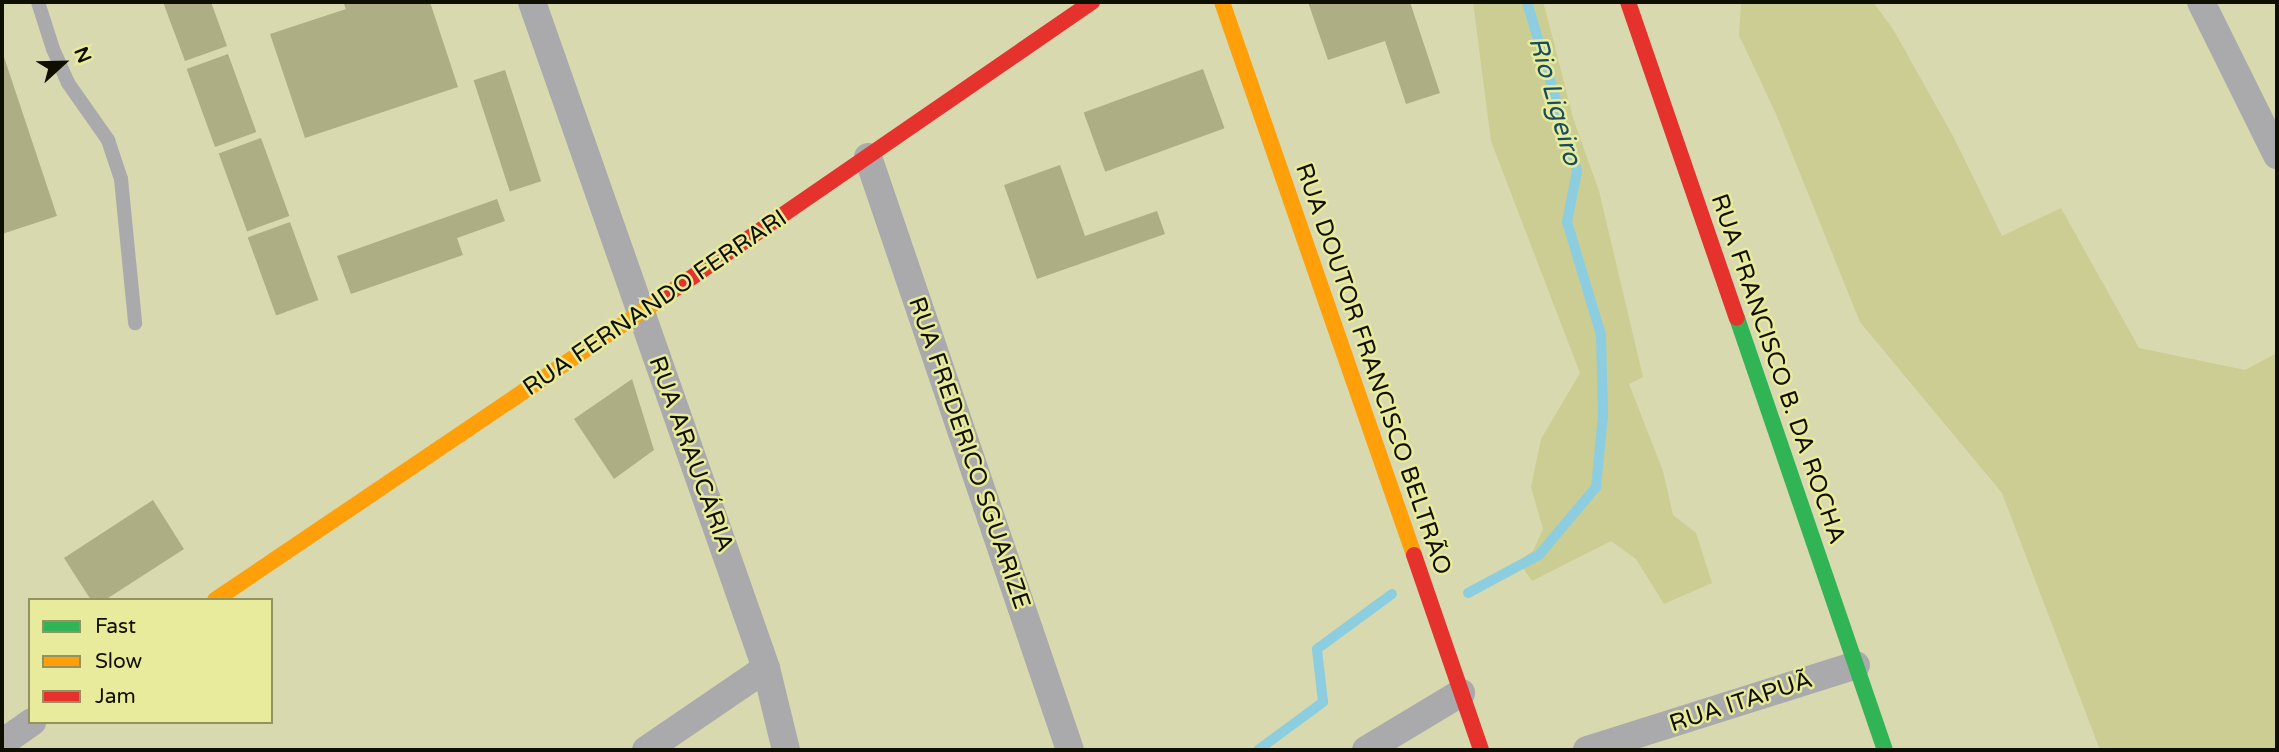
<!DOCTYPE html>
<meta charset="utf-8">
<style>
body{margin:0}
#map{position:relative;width:2279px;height:752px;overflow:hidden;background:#d8d9ae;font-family:"Varela Round",sans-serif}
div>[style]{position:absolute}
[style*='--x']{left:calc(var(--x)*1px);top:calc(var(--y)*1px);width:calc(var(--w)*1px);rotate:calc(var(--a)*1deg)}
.green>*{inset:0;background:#cccd92}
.stream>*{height:10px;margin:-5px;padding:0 5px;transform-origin:5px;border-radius:5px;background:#8ccedf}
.building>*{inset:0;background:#aeae84;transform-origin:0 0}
.lane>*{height:14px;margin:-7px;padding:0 7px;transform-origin:7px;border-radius:7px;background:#aaa9ac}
.street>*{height:28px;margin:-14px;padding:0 14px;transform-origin:14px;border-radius:14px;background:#aaa9ac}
.fast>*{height:16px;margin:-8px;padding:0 8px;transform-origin:8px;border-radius:8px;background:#30b455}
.slow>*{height:16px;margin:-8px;padding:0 8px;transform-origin:8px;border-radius:8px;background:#ff9f0a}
.jam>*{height:16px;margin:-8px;padding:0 8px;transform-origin:8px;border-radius:8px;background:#e5322d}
span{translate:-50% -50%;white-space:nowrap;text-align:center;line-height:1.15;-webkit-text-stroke:5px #e9eb9c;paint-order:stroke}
.street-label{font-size:24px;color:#0f0f00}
.water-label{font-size:26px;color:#174d63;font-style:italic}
.frame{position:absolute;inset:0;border:4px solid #0f0f00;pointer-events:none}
.legend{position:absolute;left:28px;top:598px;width:245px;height:126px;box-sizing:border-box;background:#e9eb9c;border:2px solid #92935e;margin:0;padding:9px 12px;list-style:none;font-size:21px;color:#0f0f00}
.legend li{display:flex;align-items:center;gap:14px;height:35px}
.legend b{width:35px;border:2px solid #92935e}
.north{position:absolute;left:28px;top:28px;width:70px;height:70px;-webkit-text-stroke:5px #e9eb9c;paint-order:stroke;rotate:68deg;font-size:19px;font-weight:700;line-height:28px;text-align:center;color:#0f0f00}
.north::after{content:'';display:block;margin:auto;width:24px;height:32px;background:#0f0f00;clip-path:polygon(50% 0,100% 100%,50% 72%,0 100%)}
</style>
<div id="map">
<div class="green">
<i style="clip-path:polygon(1473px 2px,1543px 2px,1546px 12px,1573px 118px,1599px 191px,1643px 377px,1629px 384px,1663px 471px,1673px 515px,1696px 533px,1712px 583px,1664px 604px,1636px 559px,1611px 541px,1532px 581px,1518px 561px,1533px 551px,1543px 529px,1531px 487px,1541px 439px,1580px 373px,1491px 141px)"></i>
<i style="clip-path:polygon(1741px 2px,1873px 2px,1893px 29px,1954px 138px,2002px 236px,2061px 208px,2139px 348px,2245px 370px,2277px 353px,2277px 750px,2100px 750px,2002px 493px,1860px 322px,1776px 114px,1739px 35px)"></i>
</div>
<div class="stream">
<i style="--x:1468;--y:593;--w:81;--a:-28.2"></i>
<i style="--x:1539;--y:555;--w:89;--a:-50"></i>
<i style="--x:1596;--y:487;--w:71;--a:-84.4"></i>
<i style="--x:1603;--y:416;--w:81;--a:-91.4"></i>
<i style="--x:1601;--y:335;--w:118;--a:-106.7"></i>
<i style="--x:1567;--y:222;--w:52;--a:-78.9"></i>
<i style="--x:1577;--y:171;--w:176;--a:-106.5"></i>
<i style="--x:1258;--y:750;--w:81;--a:-36.4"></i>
<i style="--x:1323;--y:702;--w:53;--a:-96.5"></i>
<i style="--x:1317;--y:649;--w:93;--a:-36.3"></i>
</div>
<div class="building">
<i style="clip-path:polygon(163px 2px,211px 2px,227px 46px,185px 61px)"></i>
<i style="clip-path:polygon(343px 2px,430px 2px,458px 87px,305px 138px,270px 34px,346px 9px)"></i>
<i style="clip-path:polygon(1308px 2px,1410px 2px,1440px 93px,1406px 104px,1385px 41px,1328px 60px)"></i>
<i style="clip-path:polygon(2px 51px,57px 216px,2px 234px)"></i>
<i style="left:228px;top:54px;width:83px;height:44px;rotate:70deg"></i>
<i style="left:1203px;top:69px;width:63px;height:127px;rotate:70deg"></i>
<i style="left:505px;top:70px;width:117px;height:33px;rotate:72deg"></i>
<i style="left:261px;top:138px;width:83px;height:45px;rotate:70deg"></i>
<i style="clip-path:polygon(1060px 165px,1085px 236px,1157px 211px,1165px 234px,1037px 279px,1004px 185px)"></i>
<i style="clip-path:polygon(497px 199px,505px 221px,457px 238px,463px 255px,351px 294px,337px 256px)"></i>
<i style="left:290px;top:222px;width:83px;height:45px;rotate:70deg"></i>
<i style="clip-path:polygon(632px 379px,654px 450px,614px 479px,574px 419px)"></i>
<i style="clip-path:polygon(153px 500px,184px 549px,105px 600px,91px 600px,64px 558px)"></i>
</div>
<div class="lane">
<i style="--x:38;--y:2;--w:49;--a:72.3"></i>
<i style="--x:53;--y:49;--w:37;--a:66"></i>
<i style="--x:68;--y:83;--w:70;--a:54.9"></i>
<i style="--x:108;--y:140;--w:41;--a:71.6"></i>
<i style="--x:121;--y:179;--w:145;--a:84.4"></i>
</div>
<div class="street">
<i style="--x:532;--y:2;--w:706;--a:70.64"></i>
<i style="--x:766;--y:668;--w:84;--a:76.3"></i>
<i style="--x:2201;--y:2;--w:171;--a:63.6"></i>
<i style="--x:868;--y:157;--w:626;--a:71.19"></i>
<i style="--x:2;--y:743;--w:37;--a:-35"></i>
<i style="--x:646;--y:750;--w:145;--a:-34.3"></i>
<i style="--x:1366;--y:750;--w:111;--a:-31"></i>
<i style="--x:1587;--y:750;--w:282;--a:-17.5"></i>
</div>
<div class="fast">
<i style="--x:1737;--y:318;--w:457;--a:71.1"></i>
</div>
<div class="slow">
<i style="--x:1222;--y:2;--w:585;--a:70.85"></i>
<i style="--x:215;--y:600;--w:536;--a:-34.05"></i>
</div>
<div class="jam">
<i style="--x:1628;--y:2;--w:334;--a:71"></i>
<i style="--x:659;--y:300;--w:526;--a:-34.54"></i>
<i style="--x:1414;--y:555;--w:206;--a:71"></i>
</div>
<div class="street-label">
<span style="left:655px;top:303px;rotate:-34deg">RUA FERNANDO FERRARI</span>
<span style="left:1373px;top:369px;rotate:71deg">RUA DOUTOR FRANCISCO BELTRÃO</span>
<span style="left:1778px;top:369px;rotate:71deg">RUA FRANCISCO B. DA ROCHA</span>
<span style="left:969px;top:453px;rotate:71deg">RUA FREDERICO SGUARIZE</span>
<span style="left:691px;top:454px;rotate:70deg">RUA ARAUCÁRIA</span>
<span style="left:1741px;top:702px;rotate:-18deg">RUA ITAPUÃ</span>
</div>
<div class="water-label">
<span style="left:1555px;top:101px;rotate:74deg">Rio Ligeiro</span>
</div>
<div class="frame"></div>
<ul class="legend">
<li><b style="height:9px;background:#30b455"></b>Fast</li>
<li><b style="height:9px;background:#ff9f0a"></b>Slow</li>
<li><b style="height:9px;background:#e5322d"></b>Jam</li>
</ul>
<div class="north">N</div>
</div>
